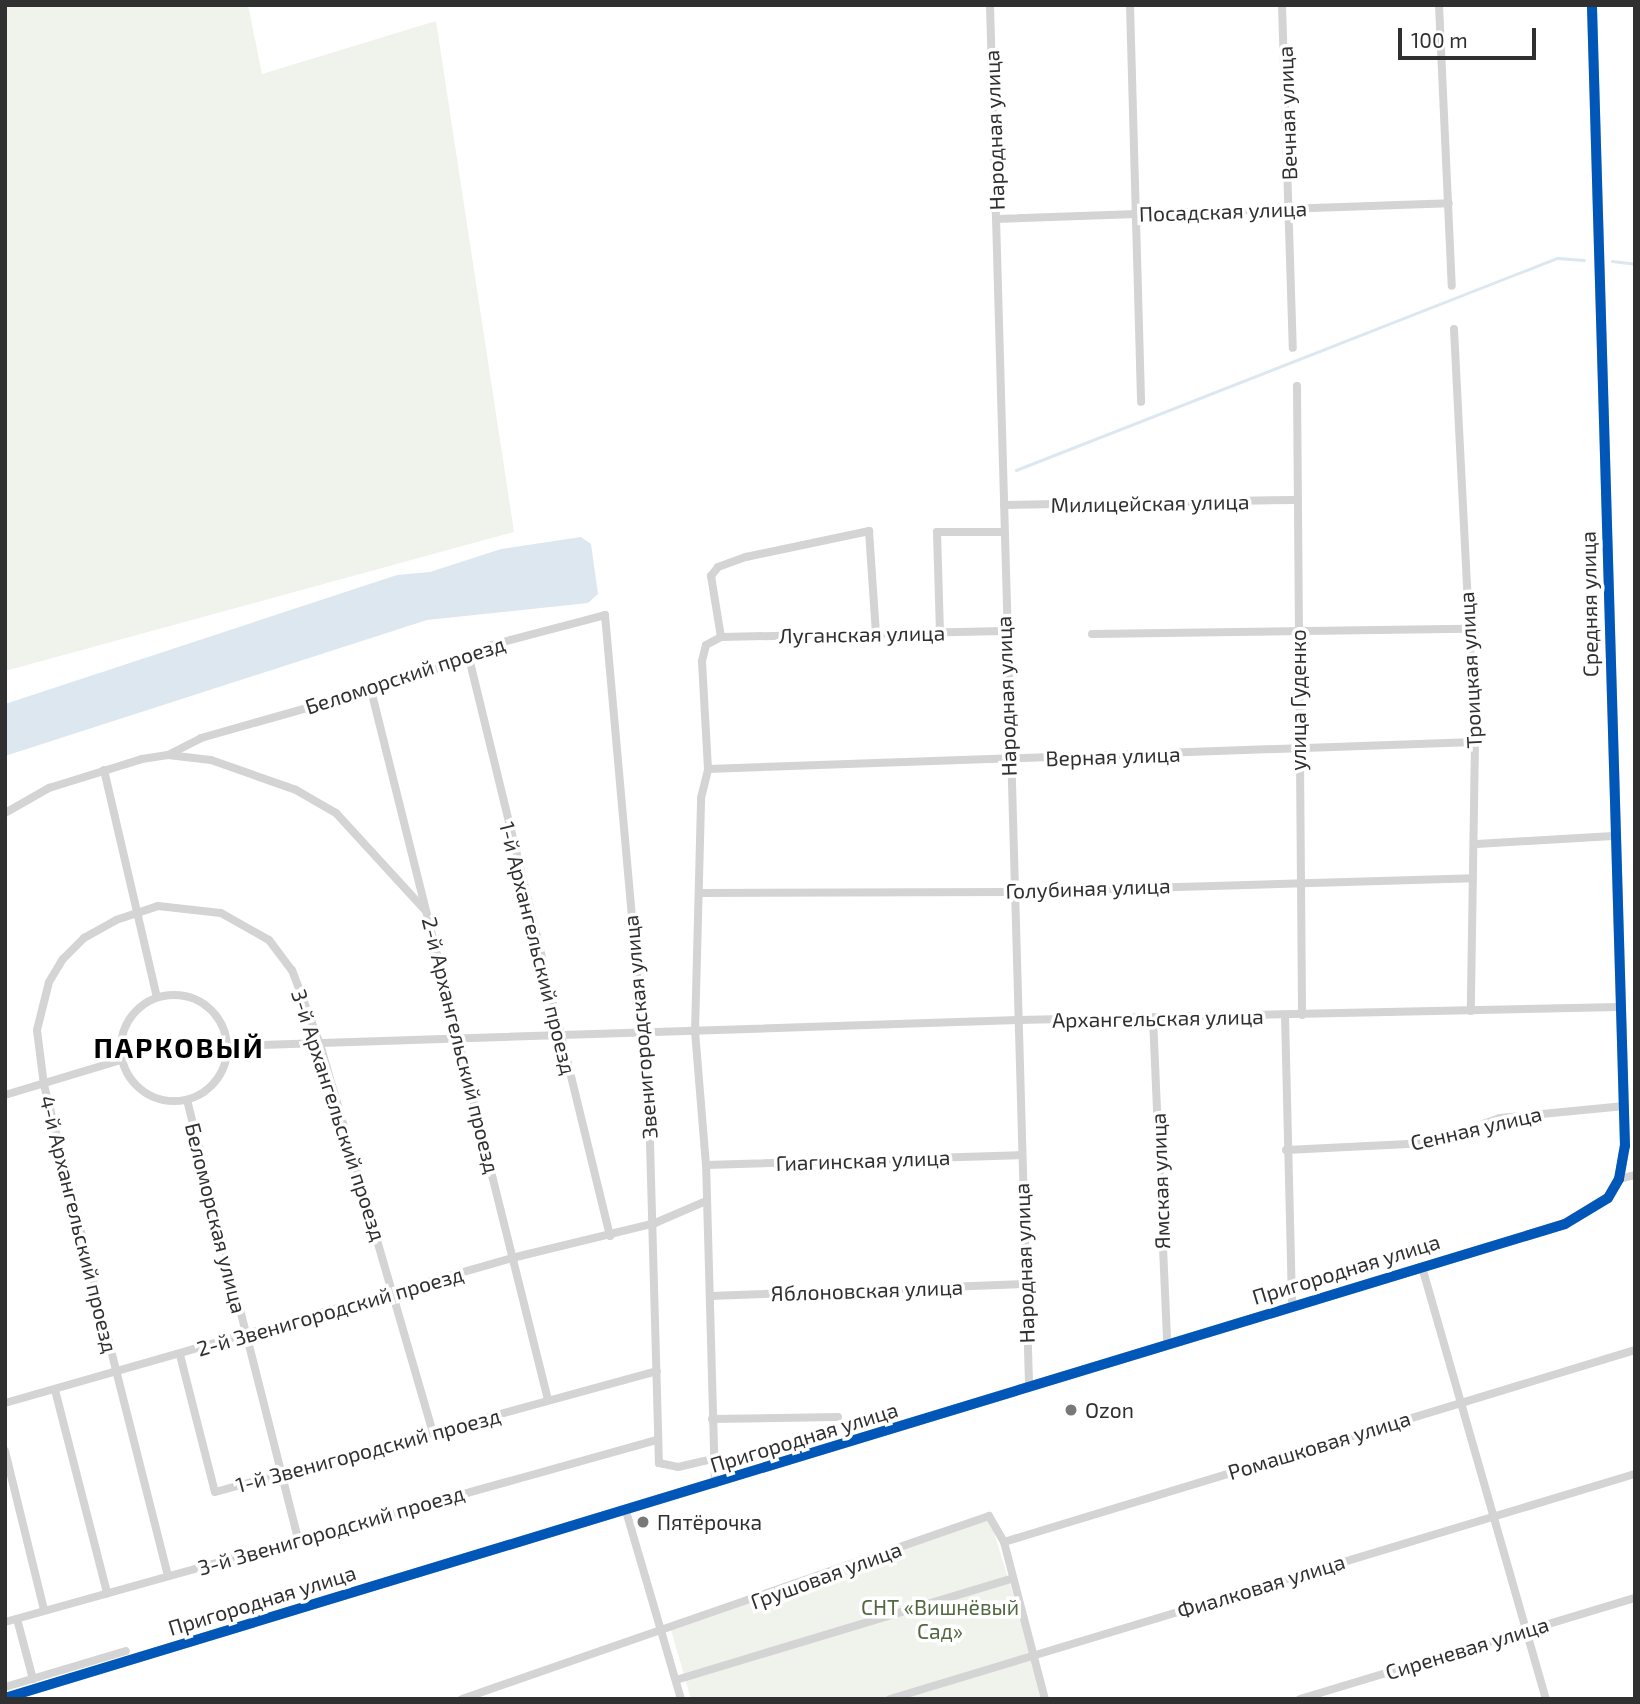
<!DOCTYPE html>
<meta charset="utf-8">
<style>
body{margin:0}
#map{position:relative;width:1640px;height:1704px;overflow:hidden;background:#fff;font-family:"Exo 2",sans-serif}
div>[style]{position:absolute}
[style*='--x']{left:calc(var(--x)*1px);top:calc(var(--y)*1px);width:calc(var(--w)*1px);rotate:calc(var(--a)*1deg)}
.green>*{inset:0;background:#f0f3ec}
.water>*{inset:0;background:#dde7f0}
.stream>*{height:2.5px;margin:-1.25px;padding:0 1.25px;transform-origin:1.25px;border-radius:1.25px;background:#dde7f0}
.minor>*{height:8px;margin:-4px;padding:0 4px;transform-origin:4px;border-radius:4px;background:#d4d4d4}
.minor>.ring{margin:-4px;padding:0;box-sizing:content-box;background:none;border:8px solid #d4d4d4;border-radius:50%}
.tertiary>*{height:10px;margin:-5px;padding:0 5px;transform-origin:5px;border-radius:5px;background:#d4d4d4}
.cycleway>*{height:10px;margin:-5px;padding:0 5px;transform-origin:5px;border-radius:5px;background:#0057b8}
.dots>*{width:19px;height:19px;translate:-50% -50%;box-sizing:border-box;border:4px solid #fff;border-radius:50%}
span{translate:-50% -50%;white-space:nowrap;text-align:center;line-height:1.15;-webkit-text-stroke:7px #fff;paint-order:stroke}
.street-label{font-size:21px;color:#303030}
.poi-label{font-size:21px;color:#303030}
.left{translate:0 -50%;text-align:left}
.park-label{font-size:21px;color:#516841}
.district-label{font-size:28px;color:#000;font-weight:700;letter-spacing:2px}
.frame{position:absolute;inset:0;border:7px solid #303030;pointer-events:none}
.scale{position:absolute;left:1398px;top:28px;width:138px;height:32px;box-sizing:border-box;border:4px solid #303030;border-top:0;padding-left:9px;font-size:21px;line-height:24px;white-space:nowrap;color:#303030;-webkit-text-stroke:5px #fff;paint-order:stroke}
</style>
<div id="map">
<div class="green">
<i style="clip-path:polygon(5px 5px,248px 5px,262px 74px,436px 21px,514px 532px,5px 671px)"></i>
<i style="clip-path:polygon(989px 1516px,1045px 1699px,691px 1699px,671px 1630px)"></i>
</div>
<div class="water">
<i style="clip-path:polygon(581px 537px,591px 544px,598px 594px,588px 603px,427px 620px,5px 756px,5px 704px,397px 575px,430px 572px,501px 549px)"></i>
</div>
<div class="stream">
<i style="--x:1612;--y:261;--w:23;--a:7"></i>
<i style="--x:1016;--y:470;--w:581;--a:-21.4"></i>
<i style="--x:1557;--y:258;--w:27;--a:4"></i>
</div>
<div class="minor">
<i style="--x:990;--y:5;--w:1383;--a:88.38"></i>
<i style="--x:1130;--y:5;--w:397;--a:88.4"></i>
<i style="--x:1282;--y:5;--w:343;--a:88.2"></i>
<i style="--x:1439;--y:5;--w:281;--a:87.4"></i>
<i style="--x:996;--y:219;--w:453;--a:-2"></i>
<i style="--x:1454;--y:329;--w:414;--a:87.1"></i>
<i style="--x:1475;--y:742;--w:269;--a:90.9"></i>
<i style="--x:1297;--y:386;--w:629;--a:89.54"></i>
<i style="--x:1004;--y:505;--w:292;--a:-1"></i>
<i style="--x:940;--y:633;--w:101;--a:-91.7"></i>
<i style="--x:937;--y:532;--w:66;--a:0"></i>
<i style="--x:1092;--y:634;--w:375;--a:-0.8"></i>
<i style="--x:721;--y:637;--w:283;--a:-1.2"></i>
<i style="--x:469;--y:658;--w:595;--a:76.29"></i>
<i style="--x:371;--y:690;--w:732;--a:76"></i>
<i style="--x:168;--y:755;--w:37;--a:-27"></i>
<i style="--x:201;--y:738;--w:177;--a:-15.8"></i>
<i style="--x:371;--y:690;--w:103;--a:-18.1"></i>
<i style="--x:469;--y:658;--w:22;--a:-32"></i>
<i style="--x:488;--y:646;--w:121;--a:-14.8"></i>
<i style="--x:605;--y:615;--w:494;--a:84.9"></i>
<i style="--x:649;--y:1107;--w:356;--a:88.4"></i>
<i style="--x:659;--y:1463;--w:19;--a:12"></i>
<i style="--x:678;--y:1467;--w:35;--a:-13"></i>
<i style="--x:708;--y:769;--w:767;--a:-2.02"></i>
<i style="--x:104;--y:770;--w:233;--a:76.9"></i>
<i style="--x:5;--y:813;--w:51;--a:-29.6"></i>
<i style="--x:49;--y:788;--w:97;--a:-17.3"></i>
<i style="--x:142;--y:759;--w:26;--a:-9"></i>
<i style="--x:168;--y:755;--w:43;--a:6.6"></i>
<i style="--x:211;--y:760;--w:90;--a:19.4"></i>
<i style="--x:296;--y:790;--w:46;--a:29.9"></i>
<i style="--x:336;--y:813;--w:132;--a:47.5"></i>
<i style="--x:1477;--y:844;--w:136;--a:-3.4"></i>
<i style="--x:702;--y:893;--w:309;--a:-0.2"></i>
<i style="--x:1011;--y:892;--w:462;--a:-1.7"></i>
<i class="ring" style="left:121px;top:995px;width:98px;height:98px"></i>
<i style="--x:1285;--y:1016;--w:289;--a:88.6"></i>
<i style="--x:1153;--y:1018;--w:326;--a:87.5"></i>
<i style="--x:231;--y:1046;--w:787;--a:-1.89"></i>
<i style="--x:1018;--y:1020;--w:602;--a:-1.24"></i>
<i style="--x:5;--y:1095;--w:121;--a:-16.8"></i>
<i style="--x:187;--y:1100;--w:452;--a:75.8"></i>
<i style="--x:1286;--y:1150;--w:143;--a:-2.8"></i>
<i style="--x:1429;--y:1143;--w:75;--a:-19.4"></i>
<i style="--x:1500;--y:1118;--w:125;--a:-5.5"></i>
<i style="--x:706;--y:1165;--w:315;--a:-1.8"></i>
<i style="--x:1619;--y:1179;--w:16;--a:-14"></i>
<i style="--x:1422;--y:1267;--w:449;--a:74"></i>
<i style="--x:710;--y:1296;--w:313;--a:-2.2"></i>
<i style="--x:180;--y:1355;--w:141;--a:75.7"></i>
<i style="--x:215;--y:1492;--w:458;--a:-15.3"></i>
<i style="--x:55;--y:1390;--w:210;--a:75.6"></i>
<i style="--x:5;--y:1403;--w:531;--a:-15.95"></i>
<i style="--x:516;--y:1257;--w:143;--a:-13.7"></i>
<i style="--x:655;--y:1223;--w:56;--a:-23.3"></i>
<i style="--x:712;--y:1419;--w:126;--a:-0.9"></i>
<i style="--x:5;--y:1451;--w:164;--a:76.2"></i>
<i style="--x:715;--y:1484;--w:319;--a:-91.6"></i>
<i style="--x:706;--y:1165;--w:133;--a:-94.7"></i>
<i style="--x:695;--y:1032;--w:234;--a:-88.5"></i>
<i style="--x:701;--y:798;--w:30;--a:-76"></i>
<i style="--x:708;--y:769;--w:108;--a:-93.2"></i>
<i style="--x:702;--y:661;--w:16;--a:-76"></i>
<i style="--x:706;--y:645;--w:17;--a:-28"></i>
<i style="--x:721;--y:637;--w:62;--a:-99.3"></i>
<i style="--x:711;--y:576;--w:11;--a:-52"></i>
<i style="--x:718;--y:567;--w:30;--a:-20"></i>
<i style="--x:746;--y:557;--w:126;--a:-11.9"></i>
<i style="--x:869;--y:531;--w:103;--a:86.1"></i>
<i style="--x:626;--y:1511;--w:196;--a:73.7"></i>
<i style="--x:1004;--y:1542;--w:660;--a:-16.92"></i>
<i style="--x:168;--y:1576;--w:506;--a:-104.17"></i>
<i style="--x:44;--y:1085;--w:55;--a:-97.3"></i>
<i style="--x:37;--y:1030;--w:49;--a:-76"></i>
<i style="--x:49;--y:982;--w:27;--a:-59"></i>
<i style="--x:63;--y:959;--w:30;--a:-45"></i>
<i style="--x:84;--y:938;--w:37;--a:-29"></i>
<i style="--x:116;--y:920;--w:44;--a:-18.4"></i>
<i style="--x:158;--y:906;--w:63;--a:6.3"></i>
<i style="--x:221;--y:913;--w:55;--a:29.4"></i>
<i style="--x:269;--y:940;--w:38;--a:53"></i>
<i style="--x:292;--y:970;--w:79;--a:69.3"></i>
<i style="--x:320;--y:1044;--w:405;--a:73.8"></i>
<i style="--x:17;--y:1619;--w:62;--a:75.1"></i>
<i style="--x:5;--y:1622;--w:677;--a:-15.6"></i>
<i style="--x:676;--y:1680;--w:350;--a:-16.8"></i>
<i style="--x:5;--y:1687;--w:126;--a:-16.6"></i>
<i style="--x:462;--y:1699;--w:558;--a:-19.15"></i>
<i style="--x:989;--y:1516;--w:30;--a:60"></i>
<i style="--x:1004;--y:1542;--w:162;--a:75.4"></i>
<i style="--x:890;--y:1699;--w:778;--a:-16.81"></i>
<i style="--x:1300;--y:1699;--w:350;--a:-16.8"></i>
</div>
<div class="tertiary">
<i style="--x:5;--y:1698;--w:1630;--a:-16.9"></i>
<i style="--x:1565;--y:1224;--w:50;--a:-31.2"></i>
<i style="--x:1608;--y:1198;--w:22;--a:-60"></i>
<i style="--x:1619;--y:1179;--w:34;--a:-80"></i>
<i style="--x:1625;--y:1146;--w:1141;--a:-91.66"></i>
</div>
<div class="cycleway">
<i style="--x:5;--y:1698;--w:1630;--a:-16.9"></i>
<i style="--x:1565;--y:1224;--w:50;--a:-31.2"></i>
<i style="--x:1608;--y:1198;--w:22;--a:-60"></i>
<i style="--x:1619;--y:1179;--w:34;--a:-80"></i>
<i style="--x:1625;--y:1146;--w:1141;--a:-91.66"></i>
</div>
<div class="dots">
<i style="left:1071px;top:1410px;background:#787878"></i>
<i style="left:643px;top:1522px;background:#787878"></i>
</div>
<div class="street-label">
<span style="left:1287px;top:113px;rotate:-92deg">Вечная улица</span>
<span style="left:994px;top:130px;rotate:-92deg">Народная улица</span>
<span style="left:1223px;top:211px;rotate:-2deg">Посадская улица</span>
<span style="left:1150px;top:503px;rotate:-1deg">Милицейская улица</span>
<span style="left:1589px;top:604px;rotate:-91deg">Средняя улица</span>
<span style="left:862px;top:634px;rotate:-1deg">Луганская улица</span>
<span style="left:1470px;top:670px;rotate:-93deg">Троицкая улица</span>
<span style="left:405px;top:675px;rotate:-18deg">Беломорский проезд</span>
<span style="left:1006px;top:696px;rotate:-92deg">Народная улица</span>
<span style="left:1298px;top:700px;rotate:-90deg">улица Гуденко</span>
<span style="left:1113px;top:756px;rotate:-2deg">Верная улица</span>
<span style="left:1088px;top:888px;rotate:-2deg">Голубиная улица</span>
<span style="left:538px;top:948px;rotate:76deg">1-й Архангельский проезд</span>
<span style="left:1158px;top:1018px;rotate:-1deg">Архангельская улица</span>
<span style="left:640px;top:1027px;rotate:-95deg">Звенигородская улица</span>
<span style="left:461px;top:1045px;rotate:76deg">2-й Архангельский проезд</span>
<span style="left:339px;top:1115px;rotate:72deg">3-й Архангельский проезд</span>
<span style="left:1476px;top:1128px;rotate:-13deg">Сенная улица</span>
<span style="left:863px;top:1160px;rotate:-2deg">Гиагинская улица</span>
<span style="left:1160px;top:1181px;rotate:-92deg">Ямская улица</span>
<span style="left:216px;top:1218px;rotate:76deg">Беломорская улица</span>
<span style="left:79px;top:1224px;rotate:76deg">4-й Архангельский проезд</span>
<span style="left:1024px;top:1263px;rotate:-92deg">Народная улица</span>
<span style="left:1346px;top:1269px;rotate:-17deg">Пригородная улица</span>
<span style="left:867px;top:1290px;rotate:-2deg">Яблоновская улица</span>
<span style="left:330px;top:1311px;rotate:-16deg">2-й Звенигородский проезд</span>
<span style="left:804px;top:1437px;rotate:-17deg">Пригородная улица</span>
<span style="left:1319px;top:1445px;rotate:-17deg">Ромашковая улица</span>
<span style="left:368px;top:1450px;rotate:-15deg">1-й Звенигородский проезд</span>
<span style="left:331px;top:1530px;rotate:-16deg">3-й Звенигородский проезд</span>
<span style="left:826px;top:1575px;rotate:-20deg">Грушовая улица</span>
<span style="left:1261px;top:1586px;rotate:-17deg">Фиалковая улица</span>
<span style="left:262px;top:1600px;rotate:-17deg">Пригородная улица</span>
<span style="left:1467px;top:1648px;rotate:-17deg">Сиреневая улица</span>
</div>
<div class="poi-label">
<span class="left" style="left:1085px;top:1410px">Ozon</span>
<span class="left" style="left:657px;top:1522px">Пятёрочка</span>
</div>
<div class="park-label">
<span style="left:940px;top:1619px">СНТ «Вишнёвый<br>Cад»</span>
</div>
<div class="district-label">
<span style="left:179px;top:1047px">ПАРКОВЫЙ</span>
</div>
<div class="frame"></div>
<div class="scale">100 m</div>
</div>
